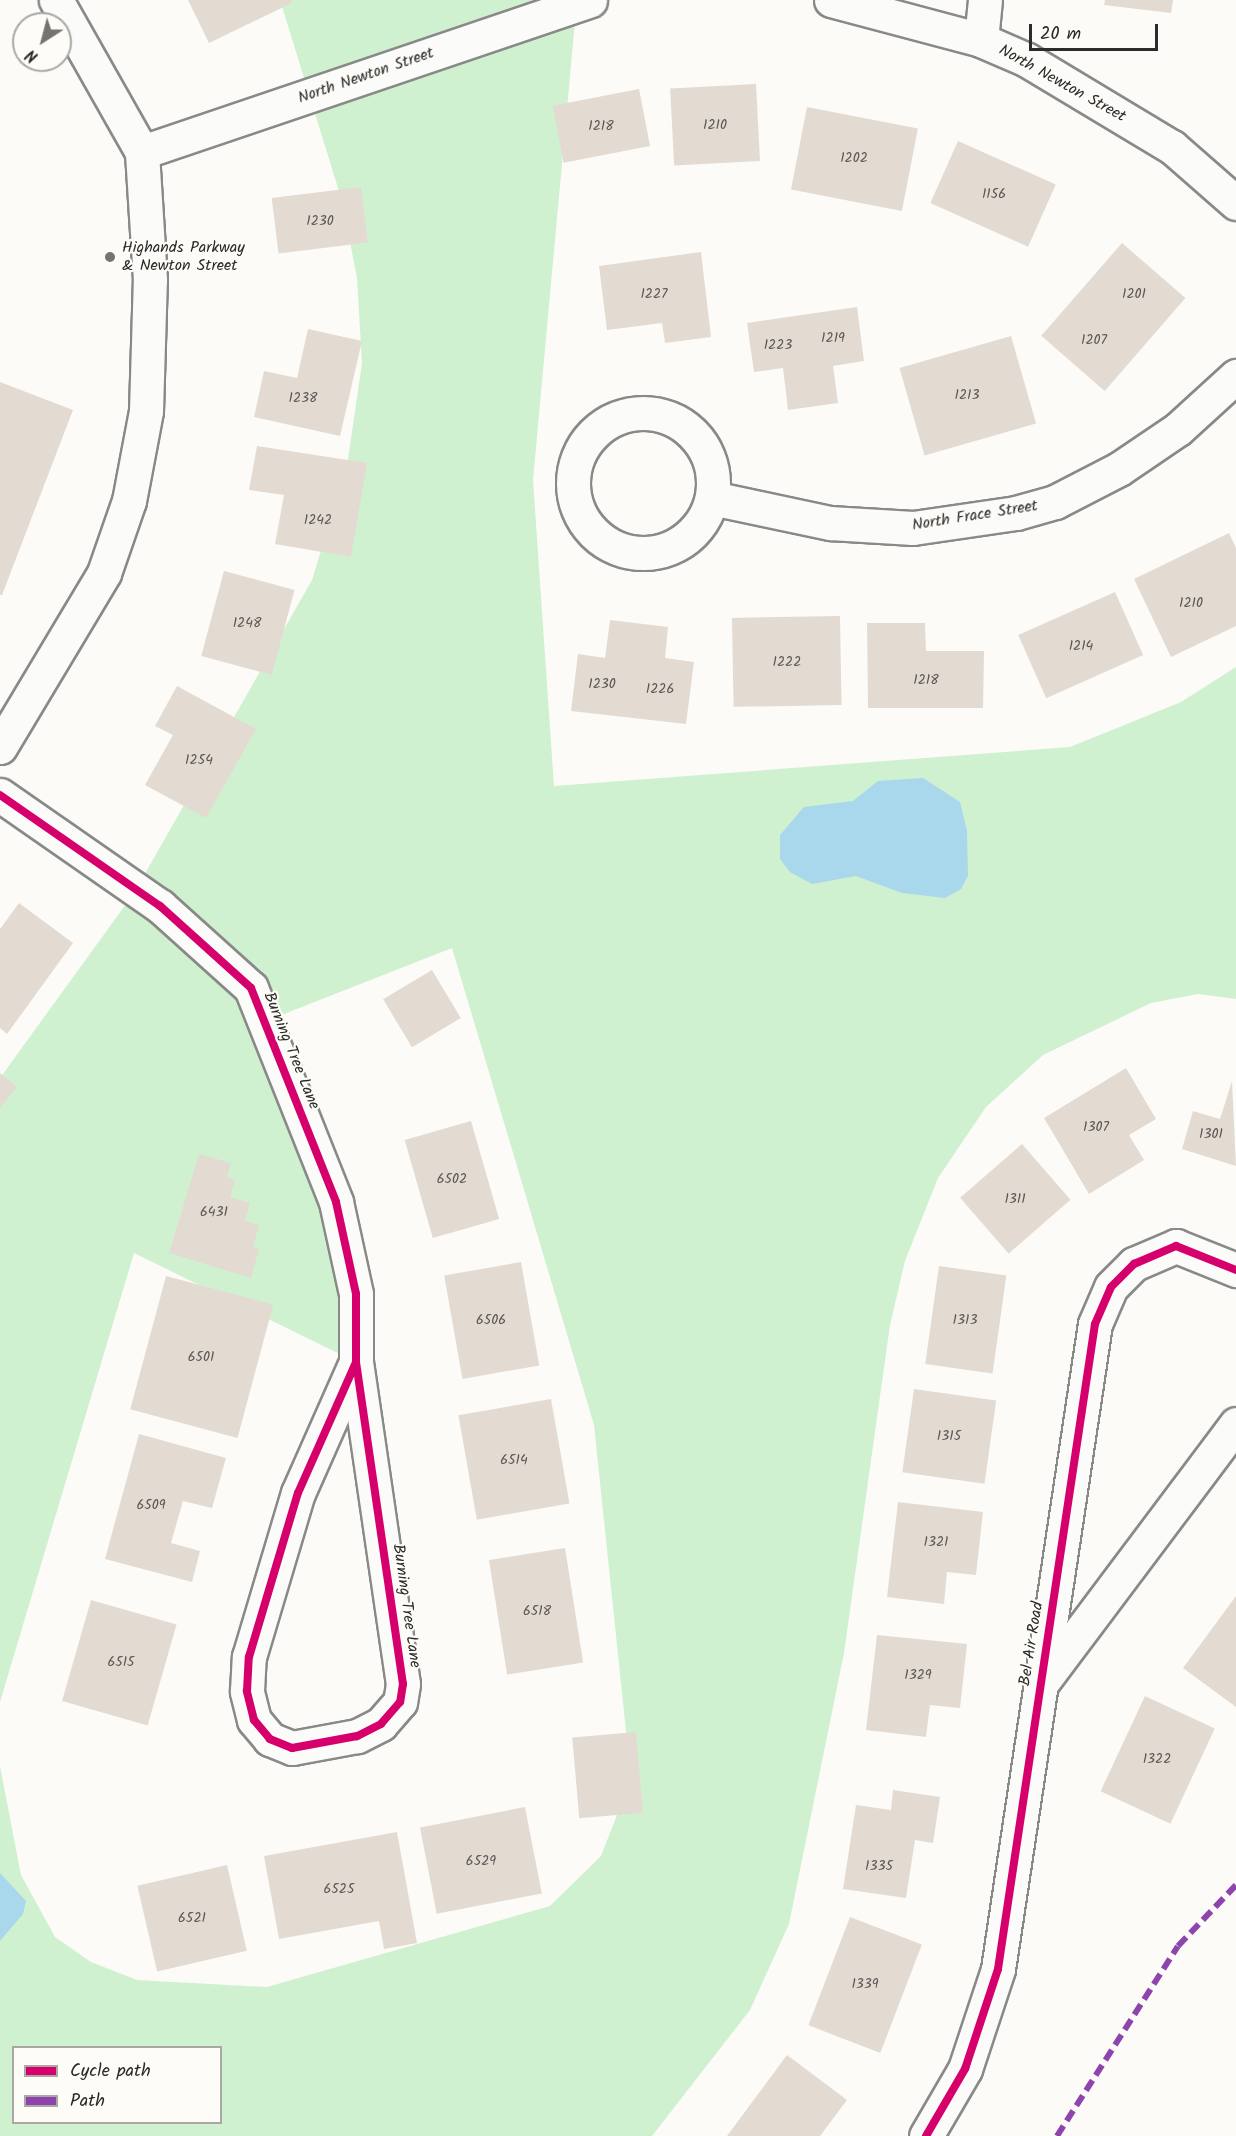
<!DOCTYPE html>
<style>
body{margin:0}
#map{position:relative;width:1236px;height:2136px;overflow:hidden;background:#fcfbf8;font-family:Kalam,sans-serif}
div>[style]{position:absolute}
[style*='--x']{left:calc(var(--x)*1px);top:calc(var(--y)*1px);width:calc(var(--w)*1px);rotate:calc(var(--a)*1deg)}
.green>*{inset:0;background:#cff1d0}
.water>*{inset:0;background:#a9d7eb}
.building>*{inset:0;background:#e3dbd2;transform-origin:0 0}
.roads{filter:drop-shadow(2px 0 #898987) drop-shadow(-2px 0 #898987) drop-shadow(0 2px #898987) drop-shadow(0 -2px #898987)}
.street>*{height:33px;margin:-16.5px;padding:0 16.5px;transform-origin:16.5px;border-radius:16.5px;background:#fbfbf9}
.street>.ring{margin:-16.5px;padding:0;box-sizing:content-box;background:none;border:33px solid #fbfbf9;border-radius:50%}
.quiet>*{height:6px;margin-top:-3px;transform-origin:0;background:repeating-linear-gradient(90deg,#8e44ad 0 12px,transparent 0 18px)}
.cycleway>*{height:8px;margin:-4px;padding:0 4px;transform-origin:4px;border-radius:4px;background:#d6006c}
.dots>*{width:16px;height:16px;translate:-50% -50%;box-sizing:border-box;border:3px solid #fdfcf7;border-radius:50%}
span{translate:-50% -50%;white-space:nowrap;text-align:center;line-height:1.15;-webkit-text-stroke:4.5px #fdfcf7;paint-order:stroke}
.number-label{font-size:14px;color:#595755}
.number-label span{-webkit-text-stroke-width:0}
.street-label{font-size:16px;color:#2b2b2b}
.poi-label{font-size:16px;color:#2b2b2b}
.left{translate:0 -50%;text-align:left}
.legend{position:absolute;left:12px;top:2046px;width:210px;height:78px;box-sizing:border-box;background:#fdfcf7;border:2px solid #a9a8a5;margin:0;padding:8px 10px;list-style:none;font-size:18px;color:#2b2b2b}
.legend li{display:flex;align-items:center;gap:12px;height:30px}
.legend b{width:30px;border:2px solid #a9a8a5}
.north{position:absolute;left:12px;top:12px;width:60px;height:60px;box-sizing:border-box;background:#fdfcf7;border:2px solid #a9a8a5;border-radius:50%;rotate:216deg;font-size:16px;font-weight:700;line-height:24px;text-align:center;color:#2b2b2b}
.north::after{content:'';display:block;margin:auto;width:21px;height:27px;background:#747473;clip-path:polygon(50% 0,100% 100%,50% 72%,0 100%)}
.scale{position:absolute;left:1029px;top:24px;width:129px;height:27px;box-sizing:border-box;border:3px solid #2b2b2b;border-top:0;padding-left:8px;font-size:18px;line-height:21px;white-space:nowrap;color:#2b2b2b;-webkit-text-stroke:4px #fdfcf7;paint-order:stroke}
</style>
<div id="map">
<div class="green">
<i style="clip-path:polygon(evenodd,280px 0,577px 0,533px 480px,554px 786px,1070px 747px,1181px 702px,1236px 667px,1236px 999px,1198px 994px,1151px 1003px,1043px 1055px,986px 1107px,938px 1178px,905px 1261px,890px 1325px,844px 1653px,789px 1924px,750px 2010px,652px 2136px,0 2136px,0 1766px,21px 1875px,55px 1937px,91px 1962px,137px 1980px,267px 1987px,550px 1906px,601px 1856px,631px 1779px,594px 1425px,452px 948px,279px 1016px,356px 1362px,134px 1253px,0 1702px,0 1078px,134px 893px,312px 580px,347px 466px,362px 363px,357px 278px,342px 201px,280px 0,14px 2048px,220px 2048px,220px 2122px,14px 2122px,14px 2048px)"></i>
</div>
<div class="water">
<i style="clip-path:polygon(923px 778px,960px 802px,967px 831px,968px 876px,961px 889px,945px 898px,902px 893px,856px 876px,812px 884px,790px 872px,780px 859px,780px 835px,804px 807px,853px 801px,878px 781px)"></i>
<i style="clip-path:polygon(0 1873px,26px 1901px,23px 1914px,0 1941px)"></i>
</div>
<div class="building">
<i style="clip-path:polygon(188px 0,291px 0,292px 3px,209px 43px)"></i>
<i style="clip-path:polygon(1105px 0,1173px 0,1171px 13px,1104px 5px)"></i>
<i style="left:756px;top:84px;width:77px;height:86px;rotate:87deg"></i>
<i style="left:639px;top:89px;width:58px;height:88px;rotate:79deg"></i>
<i style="left:807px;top:107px;width:113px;height:84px;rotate:11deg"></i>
<i style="left:958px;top:141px;width:107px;height:68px;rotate:24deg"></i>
<i style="left:361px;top:187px;width:56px;height:90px;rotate:83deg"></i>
<i style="left:1122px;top:243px;width:84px;height:123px;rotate:41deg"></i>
<i style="clip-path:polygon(701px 252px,711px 337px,665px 343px,662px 323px,607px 330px,599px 266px)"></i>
<i style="clip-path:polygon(857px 307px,864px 361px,833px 366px,838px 403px,788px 410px,783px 368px,754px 372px,747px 323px)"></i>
<i style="clip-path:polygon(308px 329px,362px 341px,340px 436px,254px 417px,264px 371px,297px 378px)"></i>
<i style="left:1011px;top:336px;width:91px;height:116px;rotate:74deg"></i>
<i style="clip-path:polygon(0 382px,73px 410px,2px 595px,0 595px)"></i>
<i style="clip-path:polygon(257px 446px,367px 463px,351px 557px,275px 544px,284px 495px,249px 490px)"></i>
<i style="clip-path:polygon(1229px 533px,1236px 548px,1236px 626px,1171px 657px,1134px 579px)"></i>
<i style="left:224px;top:571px;width:73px;height:88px;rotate:15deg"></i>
<i style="left:1115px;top:592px;width:69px;height:106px;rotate:66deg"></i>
<i style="left:840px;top:616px;width:89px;height:108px;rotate:89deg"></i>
<i style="clip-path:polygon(610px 620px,668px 627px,665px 658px,694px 662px,686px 724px,571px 711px,578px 654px,605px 658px)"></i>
<i style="clip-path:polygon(867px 623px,925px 623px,926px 651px,984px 651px,983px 708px,868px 708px)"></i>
<i style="clip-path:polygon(177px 686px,256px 729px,206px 818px,145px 785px,173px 735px,155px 726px)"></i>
<i style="clip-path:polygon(19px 903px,73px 943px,7px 1034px,0 1028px,0 929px)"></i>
<i style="left:432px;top:970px;width:56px;height:57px;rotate:59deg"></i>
<i style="clip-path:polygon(1126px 1068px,1156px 1119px,1129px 1135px,1144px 1160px,1089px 1194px,1044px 1118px)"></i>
<i style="clip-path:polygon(0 1073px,17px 1087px,0 1108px)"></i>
<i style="clip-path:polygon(1232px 1081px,1236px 1166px,1182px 1149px,1193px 1111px,1220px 1119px)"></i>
<i style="left:471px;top:1121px;width:102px;height:69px;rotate:74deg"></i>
<i style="left:1022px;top:1144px;width:74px;height:82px;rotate:49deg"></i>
<i style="clip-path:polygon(199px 1154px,231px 1163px,227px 1177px,235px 1180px,230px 1197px,250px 1203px,245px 1221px,259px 1225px,253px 1247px,259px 1249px,251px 1278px,169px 1253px)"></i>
<i style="left:521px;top:1262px;width:105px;height:78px;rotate:80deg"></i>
<i style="left:939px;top:1266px;width:68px;height:99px;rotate:8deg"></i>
<i style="left:166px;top:1276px;width:111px;height:138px;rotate:15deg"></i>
<i style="left:914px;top:1389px;width:83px;height:84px;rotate:8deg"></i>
<i style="left:551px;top:1399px;width:106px;height:94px;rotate:80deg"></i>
<i style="clip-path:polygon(139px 1434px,226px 1458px,212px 1508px,183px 1501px,171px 1543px,200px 1551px,192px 1582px,105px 1559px)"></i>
<i style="clip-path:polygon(898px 1502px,983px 1512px,976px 1575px,947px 1572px,944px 1604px,887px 1597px)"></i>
<i style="left:565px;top:1548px;width:116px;height:77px;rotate:81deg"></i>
<i style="clip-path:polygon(1236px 1596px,1236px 1707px,1183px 1668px)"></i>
<i style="left:91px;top:1600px;width:89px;height:105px;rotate:16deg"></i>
<i style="clip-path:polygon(877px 1635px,967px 1644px,960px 1708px,930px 1705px,926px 1737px,866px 1730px)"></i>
<i style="left:1145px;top:1696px;width:77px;height:105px;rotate:25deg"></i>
<i style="left:636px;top:1732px;width:81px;height:64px;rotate:85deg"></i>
<i style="clip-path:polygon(893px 1790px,940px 1797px,933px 1843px,915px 1840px,906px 1898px,843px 1889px,856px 1805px,891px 1810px)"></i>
<i style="left:525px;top:1807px;width:88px;height:107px;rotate:79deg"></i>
<i style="clip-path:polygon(397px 1832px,417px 1943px,384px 1949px,379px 1921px,279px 1939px,264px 1856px)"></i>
<i style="left:227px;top:1865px;width:88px;height:92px;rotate:77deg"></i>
<i style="left:850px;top:1917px;width:77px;height:116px;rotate:21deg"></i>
<i style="clip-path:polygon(787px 2055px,847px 2100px,820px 2136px,727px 2136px)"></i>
</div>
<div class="roads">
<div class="street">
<i style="--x:831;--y:0;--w:155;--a:14.9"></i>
<i style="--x:981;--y:40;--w:50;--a:23.5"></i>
<i style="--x:1027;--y:60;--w:169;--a:31"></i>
<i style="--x:1172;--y:147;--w:85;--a:41.2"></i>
<i style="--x:981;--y:40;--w:40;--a:-84.3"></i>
<i style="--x:142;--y:152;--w:473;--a:-18.7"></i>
<i class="ring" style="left:573px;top:413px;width:107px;height:107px"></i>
<i style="--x:712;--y:498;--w:121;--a:12"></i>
<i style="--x:830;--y:523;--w:83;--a:3.4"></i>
<i style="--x:913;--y:528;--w:104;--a:-8.3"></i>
<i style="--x:1016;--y:513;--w:41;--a:-15.8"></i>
<i style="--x:1055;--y:502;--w:72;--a:-27.3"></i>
<i style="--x:1119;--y:469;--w:71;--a:-34.1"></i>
<i style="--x:1178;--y:429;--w:79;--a:-42.4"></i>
<i style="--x:0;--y:747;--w:203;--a:-59.1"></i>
<i style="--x:104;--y:573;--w:76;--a:-70.9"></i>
<i style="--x:129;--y:501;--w:92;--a:-79.3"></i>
<i style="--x:146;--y:411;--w:131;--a:-88.3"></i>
<i style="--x:150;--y:280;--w:128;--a:-93.6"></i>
<i style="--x:142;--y:152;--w:175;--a:-119.5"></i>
<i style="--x:0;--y:795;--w:195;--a:34.8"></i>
<i style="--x:160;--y:906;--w:122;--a:42"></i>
<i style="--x:251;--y:988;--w:230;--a:68.3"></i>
<i style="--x:336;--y:1202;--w:94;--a:77.7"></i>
<i style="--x:356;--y:1294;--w:68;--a:90"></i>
<i style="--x:356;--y:1362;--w:325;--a:81.7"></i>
<i style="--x:403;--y:1684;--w:18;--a:99"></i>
<i style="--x:400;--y:1702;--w:29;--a:131"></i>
<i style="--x:381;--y:1724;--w:27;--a:153"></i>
<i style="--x:357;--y:1736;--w:66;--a:169.5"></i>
<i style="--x:292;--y:1748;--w:24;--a:-158"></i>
<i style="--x:270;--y:1739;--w:25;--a:-130"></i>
<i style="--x:254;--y:1720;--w:30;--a:-104"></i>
<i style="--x:247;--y:1691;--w:34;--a:-87"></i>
<i style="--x:249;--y:1657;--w:171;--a:-73.4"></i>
<i style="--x:298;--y:1493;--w:143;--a:-66.1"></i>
<i style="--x:1041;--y:1684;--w:325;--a:-53.1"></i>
<i style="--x:926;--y:2136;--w:78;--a:-59.8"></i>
<i style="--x:965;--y:2069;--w:105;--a:-71.7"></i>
<i style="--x:998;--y:1969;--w:652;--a:-81.45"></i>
<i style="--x:1095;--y:1324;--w:40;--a:-66.6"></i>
<i style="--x:1111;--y:1287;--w:33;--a:-45"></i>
<i style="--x:1134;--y:1264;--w:46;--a:-23.2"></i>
<i style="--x:1176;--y:1246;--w:65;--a:21.8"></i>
</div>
</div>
<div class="quiet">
<i style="--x:1057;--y:2136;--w:225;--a:-57.5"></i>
<i style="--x:1178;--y:1946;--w:84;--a:-46.4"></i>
</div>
<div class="cycleway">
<i style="--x:0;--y:795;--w:195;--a:34.8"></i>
<i style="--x:160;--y:906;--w:122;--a:42"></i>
<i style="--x:251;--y:988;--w:230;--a:68.3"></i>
<i style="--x:336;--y:1202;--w:94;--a:77.7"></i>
<i style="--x:356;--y:1294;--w:68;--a:90"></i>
<i style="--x:356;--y:1362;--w:325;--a:81.7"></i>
<i style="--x:403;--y:1684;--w:18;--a:99"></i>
<i style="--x:400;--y:1702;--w:29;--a:131"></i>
<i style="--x:381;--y:1724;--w:27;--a:153"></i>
<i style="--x:357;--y:1736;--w:66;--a:169.5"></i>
<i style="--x:292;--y:1748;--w:24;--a:-158"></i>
<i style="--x:270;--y:1739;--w:25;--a:-130"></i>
<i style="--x:254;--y:1720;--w:30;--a:-104"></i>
<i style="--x:247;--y:1691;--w:34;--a:-87"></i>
<i style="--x:249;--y:1657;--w:171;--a:-73.4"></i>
<i style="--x:298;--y:1493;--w:143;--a:-66.1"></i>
<i style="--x:926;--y:2136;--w:78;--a:-59.8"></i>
<i style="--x:965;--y:2069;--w:105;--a:-71.7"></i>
<i style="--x:998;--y:1969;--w:652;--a:-81.45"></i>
<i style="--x:1095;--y:1324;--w:40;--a:-66.6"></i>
<i style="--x:1111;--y:1287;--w:33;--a:-45"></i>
<i style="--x:1134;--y:1264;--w:46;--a:-23.2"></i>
<i style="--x:1176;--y:1246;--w:65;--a:21.8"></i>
</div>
<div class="dots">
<i style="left:110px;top:257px;background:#747473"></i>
</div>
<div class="number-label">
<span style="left:715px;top:125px">1210</span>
<span style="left:601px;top:126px">1218</span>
<span style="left:854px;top:158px">1202</span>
<span style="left:994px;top:194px">1156</span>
<span style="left:320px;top:221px">1230</span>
<span style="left:654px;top:294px">1227</span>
<span style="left:1134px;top:294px">1201</span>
<span style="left:833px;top:338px">1219</span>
<span style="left:1094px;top:340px">1207</span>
<span style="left:778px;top:345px">1223</span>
<span style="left:967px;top:395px">1213</span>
<span style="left:303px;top:398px">1238</span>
<span style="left:318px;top:520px">1242</span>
<span style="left:1191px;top:603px">1210</span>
<span style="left:247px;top:623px">1248</span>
<span style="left:1081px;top:646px">1214</span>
<span style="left:787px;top:662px">1222</span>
<span style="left:926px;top:680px">1218</span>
<span style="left:602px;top:684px">1230</span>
<span style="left:660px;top:689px">1226</span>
<span style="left:199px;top:760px">1254</span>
<span style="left:1096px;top:1127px">1307</span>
<span style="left:1211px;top:1134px">1301</span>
<span style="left:452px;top:1179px">6502</span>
<span style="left:1015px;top:1199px">1311</span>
<span style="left:214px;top:1212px">6431</span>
<span style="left:491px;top:1320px">6506</span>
<span style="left:965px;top:1320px">1313</span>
<span style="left:201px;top:1357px">6501</span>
<span style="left:949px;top:1436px">1315</span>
<span style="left:514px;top:1460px">6514</span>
<span style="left:151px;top:1505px">6509</span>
<span style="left:936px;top:1542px">1321</span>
<span style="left:537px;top:1611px">6518</span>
<span style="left:121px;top:1662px">6515</span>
<span style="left:918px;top:1675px">1329</span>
<span style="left:1157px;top:1759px">1322</span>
<span style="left:481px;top:1861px">6529</span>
<span style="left:879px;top:1866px">1335</span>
<span style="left:339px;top:1889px">6525</span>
<span style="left:192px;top:1918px">6521</span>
<span style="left:865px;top:1984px">1339</span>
</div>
<div class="street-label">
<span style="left:366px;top:76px;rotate:-19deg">North Newton Street</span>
<span style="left:1062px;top:84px;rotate:29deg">North Newton Street</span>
<span style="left:975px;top:516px;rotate:-9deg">North Frace Street</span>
<span style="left:291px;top:1051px;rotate:68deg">Burning Tree Lane</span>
<span style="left:406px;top:1606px;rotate:82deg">Burning Tree Lane</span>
<span style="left:1032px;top:1644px;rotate:-81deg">Bel Air Road</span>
</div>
<div class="poi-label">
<span class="left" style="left:122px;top:257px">Highands Parkway<br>&amp; Newton Street</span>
</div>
<ul class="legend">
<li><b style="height:8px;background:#d6006c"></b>Cycle path</li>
<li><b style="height:8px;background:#8e44ad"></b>Path</li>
</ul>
<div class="north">N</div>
<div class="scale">20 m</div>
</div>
